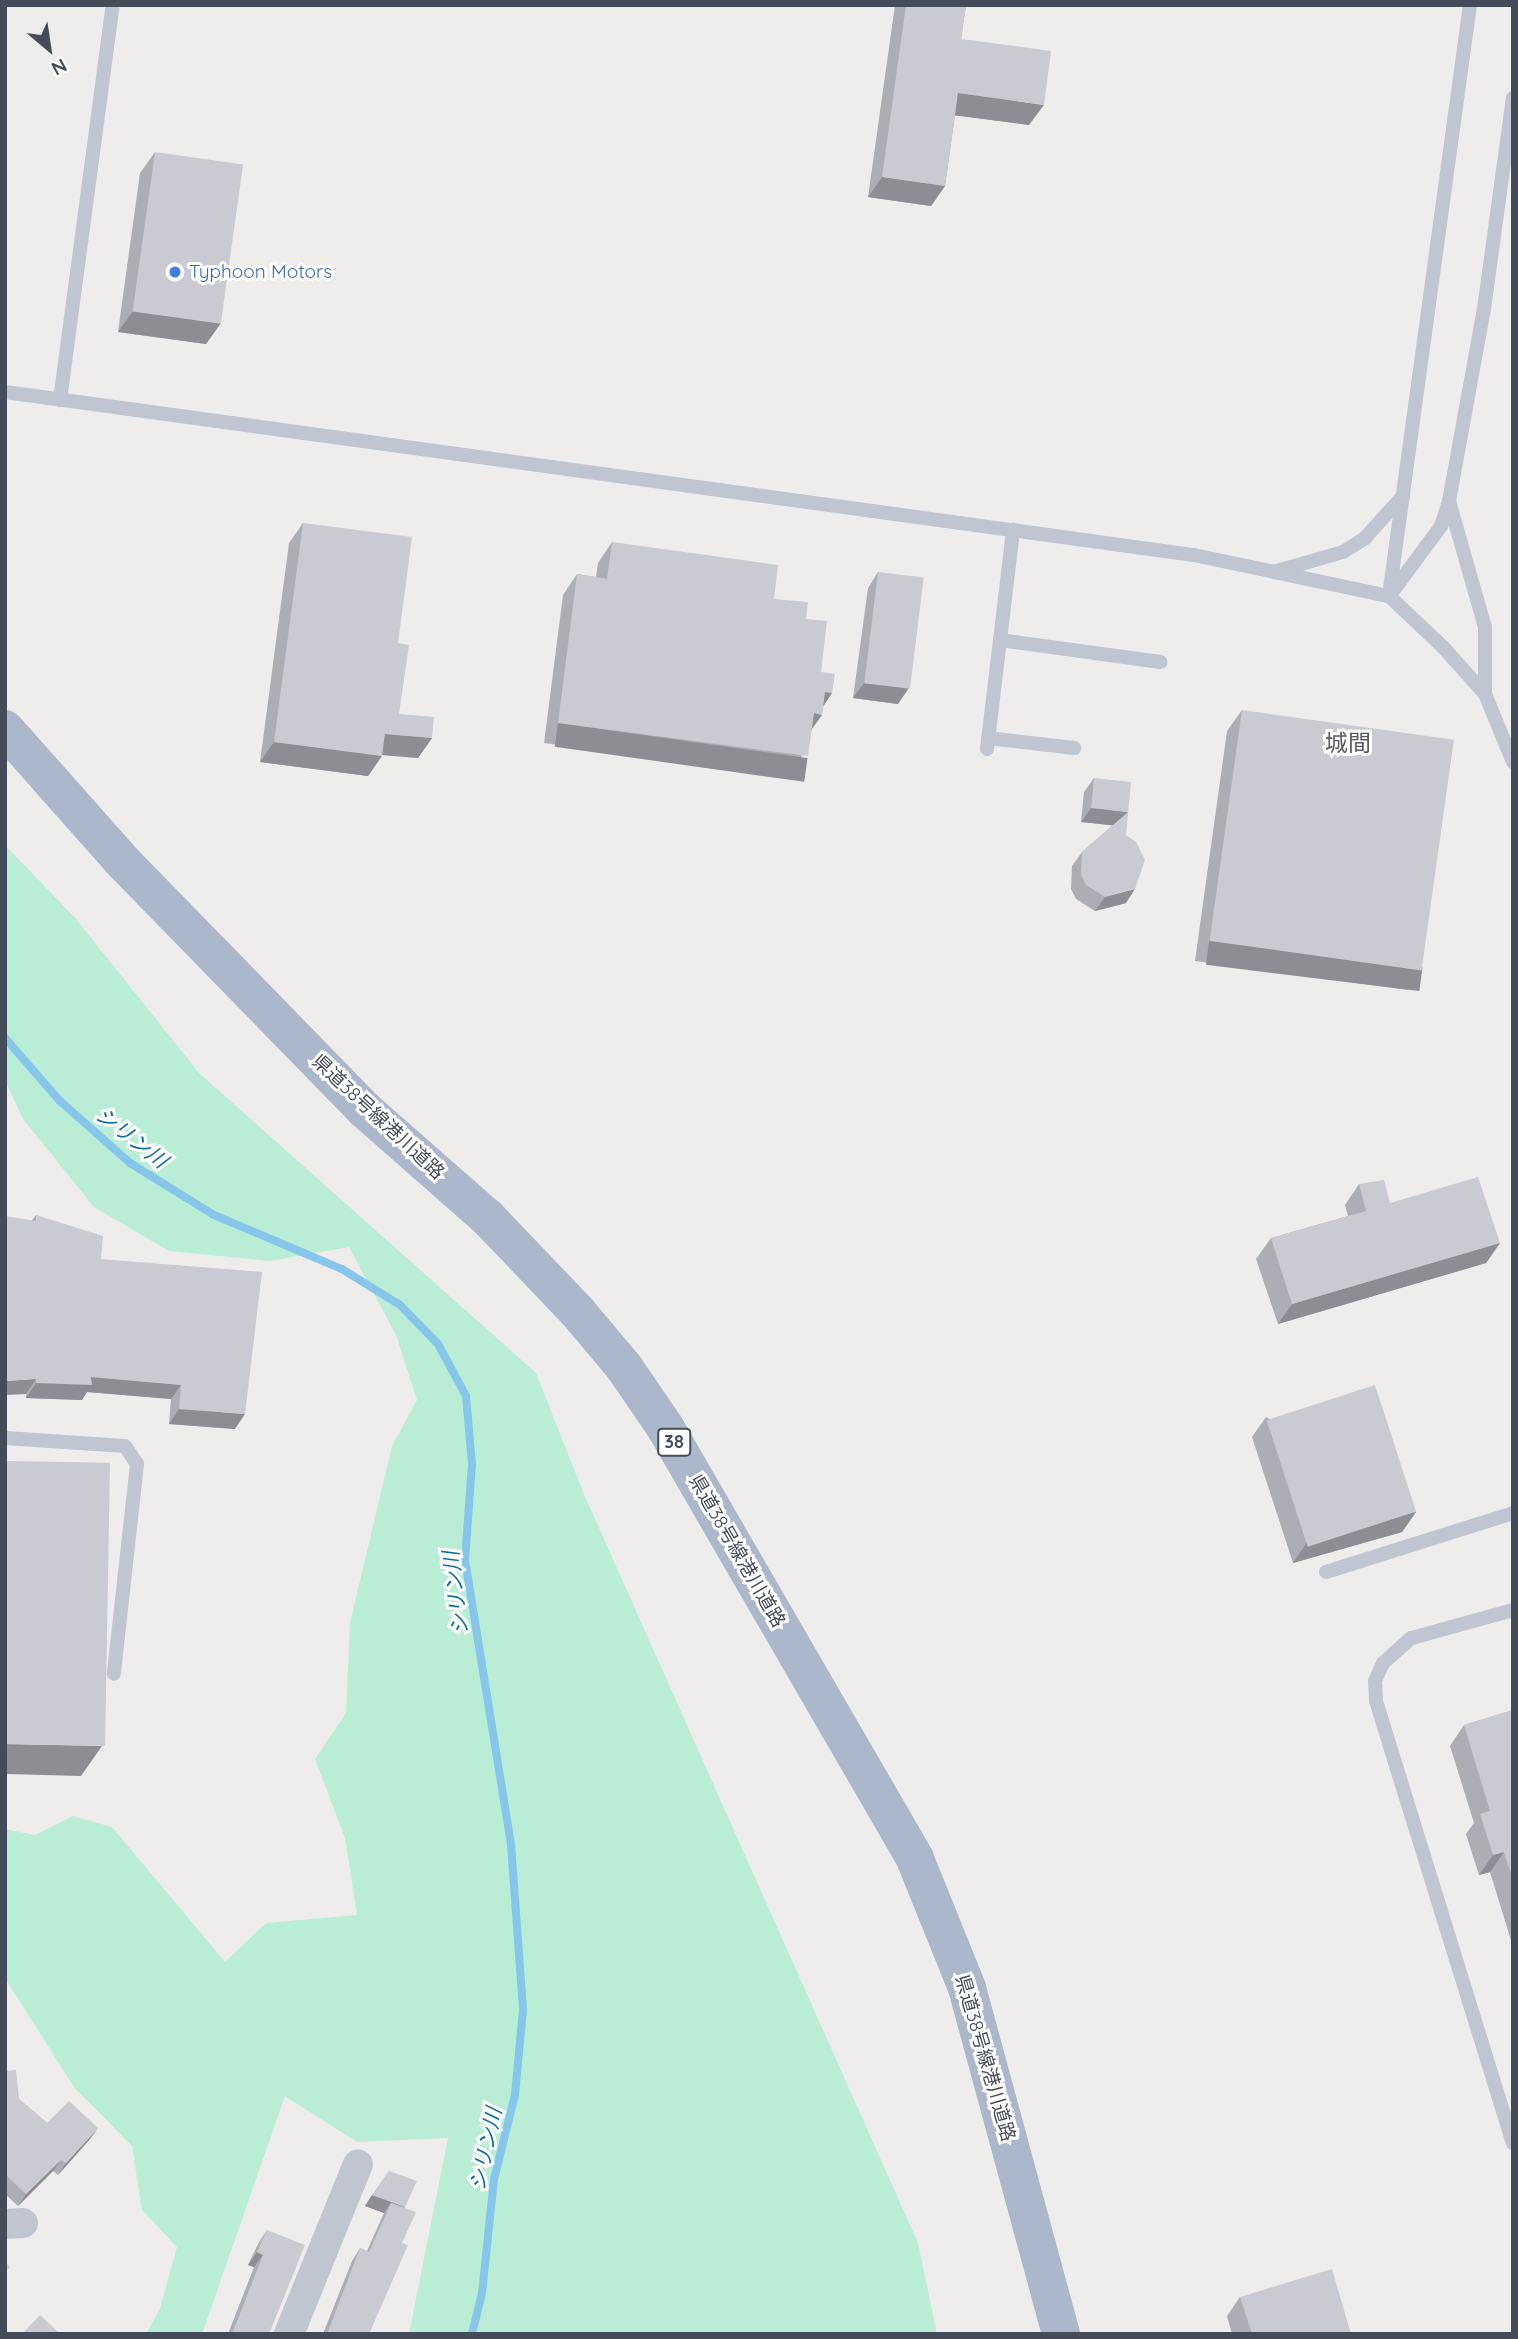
<!DOCTYPE html>
<meta charset="utf-8">
<style>
body{margin:0}
#map{position:relative;width:1518px;height:2339px;overflow:hidden;background:#efecec;font-family:Quicksand,"Noto Sans JP",sans-serif}
div>[style]{position:absolute}
[style*='--x']{left:calc(var(--x)*1px);top:calc(var(--y)*1px);width:calc(var(--w)*1px);rotate:calc(var(--a)*1deg)}
.green>*{inset:0;background:#b9edd5}
.stream>*{height:8px;margin:-4px;padding:0 4px;transform-origin:4px;border-radius:4px;background:#86c6ea}
.lane>*{height:14px;margin:-7px;padding:0 7px;transform-origin:7px;border-radius:7px;background:#bfc6d2}
.street>*{height:30px;margin:-15px;padding:0 15px;transform-origin:15px;border-radius:15px;background:#bfc6d2}
.primary>*{height:38px;margin:-19px;padding:0 19px;transform-origin:19px;border-radius:19px;background:#abb7cb}
.wall>*{inset:0;background:#adaeb5}
.shaded-wall>*{inset:0;background:#8d8d93;transform-origin:0 0}
.building>*{inset:0;background:#c9cad2;transform-origin:0 0}
.dots>*{width:19px;height:19px;translate:-50% -50%;box-sizing:border-box;border:4px solid #fff;border-radius:50%}
span{translate:-50% -50%;white-space:nowrap;text-align:center;line-height:1.15;-webkit-text-stroke:6px #fff;paint-order:stroke}
.shield-label span{padding:2px 5px;background:#fff;border:2px solid;border-radius:5px;-webkit-text-stroke-width:0}
.shield-label{font-size:18px;color:#454c59;font-weight:700}
.shop-label{font-size:19px;color:#366cbe}
.left{translate:0 -50%;text-align:left}
.street-label{font-size:19px;color:#454c59}
.water-label{font-size:21px;color:#0d6da4;font-style:italic}
.quarter-label{font-size:23px;color:#595b61}
.frame{position:absolute;inset:0;border:7px solid #454c59;pointer-events:none}
.north{position:absolute;left:14px;top:14px;width:70px;height:70px;-webkit-text-stroke:5px #fff;paint-order:stroke;rotate:151deg;font-size:19px;font-weight:700;line-height:28px;text-align:center;color:#454c59}
.north::after{content:'';display:block;margin:auto;width:24px;height:32px;background:#454c59;clip-path:polygon(50% 0,100% 100%,50% 72%,0 100%)}
</style>
<div id="map">
<div class="green">
<i style="clip-path:polygon(5px 845px,76px 919px,200px 1074px,536px 1373px,583px 1492px,918px 2243px,937px 2334px,409px 2334px,448px 2138px,357px 2142px,285px 2096px,202px 2334px,146px 2334px,160px 2309px,177px 2247px,142px 2210px,132px 2146px,74px 2087px,5px 1978px,5px 1829px,35px 1835px,73px 1816px,112px 1827px,225px 1962px,266px 1923px,357px 1915px,345px 1838px,315px 1759px,346px 1713px,350px 1623px,392px 1446px,417px 1400px,396px 1335px,349px 1247px,270px 1261px,169px 1251px,94px 1207px,23px 1119px,5px 1080px)"></i>
</div>
<div class="stream">
<i style="--x:5;--y:1038;--w:84;--a:48.9"></i>
<i style="--x:60;--y:1101;--w:94;--a:41.5"></i>
<i style="--x:130;--y:1163;--w:99;--a:31.8"></i>
<i style="--x:214;--y:1215;--w:139;--a:22.9"></i>
<i style="--x:342;--y:1269;--w:68;--a:31.8"></i>
<i style="--x:400;--y:1305;--w:54;--a:45.7"></i>
<i style="--x:438;--y:1344;--w:59;--a:61.7"></i>
<i style="--x:466;--y:1396;--w:68;--a:85"></i>
<i style="--x:472;--y:1464;--w:96;--a:94.2"></i>
<i style="--x:465;--y:1560;--w:289;--a:80.8"></i>
<i style="--x:511;--y:1845;--w:165;--a:85.8"></i>
<i style="--x:523;--y:2010;--w:85;--a:95.4"></i>
<i style="--x:515;--y:2095;--w:87;--a:104"></i>
<i style="--x:494;--y:2179;--w:115;--a:96"></i>
<i style="--x:482;--y:2293;--w:42;--a:103.7"></i>
</div>
<div class="lane">
<i style="--x:5;--y:392;--w:1200;--a:7.81"></i>
<i style="--x:1194;--y:555;--w:199;--a:11.9"></i>
<i style="--x:1389;--y:596;--w:74;--a:43.4"></i>
<i style="--x:1443;--y:647;--w:63;--a:48.2"></i>
<i style="--x:1485;--y:694;--w:74;--a:67.6"></i>
<i style="--x:60;--y:400;--w:399;--a:-82.4"></i>
<i style="--x:1449;--y:501;--w:131;--a:74.1"></i>
<i style="--x:1485;--y:627;--w:67;--a:90"></i>
<i style="--x:1277;--y:571;--w:69;--a:-16.1"></i>
<i style="--x:1343;--y:552;--w:26;--a:-32"></i>
<i style="--x:1365;--y:538;--w:57;--a:-47.9"></i>
<i style="--x:1390;--y:595;--w:86;--a:-53.5"></i>
<i style="--x:1441;--y:526;--w:26;--a:-72"></i>
<i style="--x:1449;--y:501;--w:195;--a:-79.7"></i>
<i style="--x:1484;--y:309;--w:213;--a:-82.2"></i>
<i style="--x:1389;--y:596;--w:597;--a:-82.2"></i>
<i style="--x:1000;--y:640;--w:162;--a:7.8"></i>
<i style="--x:988;--y:738;--w:87;--a:6.6"></i>
<i style="--x:987;--y:749;--w:221;--a:-83.2"></i>
<i style="--x:5;--y:1438;--w:120;--a:3.8"></i>
<i style="--x:125;--y:1446;--w:22;--a:56"></i>
<i style="--x:137;--y:1464;--w:211;--a:96.3"></i>
<i style="--x:1326;--y:1572;--w:196;--a:-17.5"></i>
<i style="--x:1513;--y:1610;--w:106;--a:164.6"></i>
<i style="--x:1411;--y:1638;--w:38;--a:138"></i>
<i style="--x:1383;--y:1663;--w:20;--a:114"></i>
<i style="--x:1375;--y:1681;--w:20;--a:87"></i>
<i style="--x:1376;--y:1701;--w:463;--a:72.8"></i>
</div>
<div class="street">
<i style="--x:5;--y:2224;--w:18;--a:-3"></i>
<i style="--x:289;--y:2334;--w:183;--a:-67.9"></i>
</div>
<div class="primary">
<i style="--x:5;--y:729;--w:179;--a:48.4"></i>
<i style="--x:124;--y:863;--w:345;--a:45.7"></i>
<i style="--x:365;--y:1110;--w:162;--a:41.3"></i>
<i style="--x:487;--y:1217;--w:129;--a:46.3"></i>
<i style="--x:576;--y:1310;--w:75;--a:49.9"></i>
<i style="--x:624;--y:1367;--w:73;--a:55.7"></i>
<i style="--x:665;--y:1427;--w:499;--a:59.9"></i>
<i style="--x:915;--y:1859;--w:139;--a:68"></i>
<i style="--x:967;--y:1988;--w:359;--a:74.8"></i>
</div>
<div class="wall">
<i style="clip-path:polygon(895px 5px,966px 5px,961px 39px,1029px 125px,955px 115px,945px 186px,931px 206px,868px 197px)"></i>
<i style="clip-path:polygon(155px 152px,221px 323px,206px 344px,118px 332px,140px 173px)"></i>
<i style="clip-path:polygon(303px 523px,398px 643px,399px 714px,432px 738px,418px 758px,382px 755px,368px 776px,260px 762px,289px 543px)"></i>
<i style="clip-path:polygon(612px 542px,774px 599px,806px 619px,821px 672px,832px 693px,823px 707px,822px 715px,812px 729px,794px 776px,544px 743px,563px 595px,577px 574px,596px 577px,598px 563px)"></i>
<i style="clip-path:polygon(878px 572px,898px 704px,853px 698px,868px 588px)"></i>
<i style="clip-path:polygon(1242px 710px,1408px 990px,1195px 961px,1227px 731px)"></i>
<i style="clip-path:polygon(1094px 778px,1126px 835px,1126px 903px,1095px 911px,1076px 899px,1071px 889px,1072px 866px,1082px 852px,1113px 825px,1081px 822px,1084px 792px)"></i>
<i style="clip-path:polygon(1359px 1184px,1390px 1203px,1500px 1243px,1486px 1263px,1278px 1324px,1256px 1259px,1271px 1238px,1348px 1216px,1345px 1205px)"></i>
<i style="clip-path:polygon(36px 1215px,101px 1259px,235px 1429px,169px 1424px,171px 1399px,87px 1392px,82px 1400px,26px 1398px,32px 1220px)"></i>
<i style="clip-path:polygon(1266px 1417px,1416px 1512px,1402px 1532px,1293px 1563px,1252px 1437px)"></i>
<i style="clip-path:polygon(1513px 1710px,1513px 1947px,1490px 1872px,1479px 1875px,1466px 1834px,1474px 1823px,1450px 1746px,1464px 1725px)"></i>
<i style="clip-path:polygon(5px 2069px,19px 2099px,47px 2123px,90px 2139px,58px 2175px,53px 2171px,18px 2206px,5px 2194px)"></i>
<i style="clip-path:polygon(389px 2171px,405px 2208px,402px 2243px,369px 2334px,323px 2334px,352px 2261px,360px 2248px,367px 2251px,384px 2213px,365px 2206px)"></i>
<i style="clip-path:polygon(267px 2230px,269px 2334px,228px 2334px,254px 2267px,248px 2265px,259px 2242px)"></i>
<i style="clip-path:polygon(1240px 2297px,1351px 2334px,1232px 2334px,1227px 2316px)"></i>
</div>
<div class="shaded-wall">
<i style="clip-path:polygon(958px 93px,1044px 105px,1029px 125px,944px 114px)"></i>
<i style="clip-path:polygon(882px 177px,945px 186px,931px 206px,868px 197px)"></i>
<i style="clip-path:polygon(133px 311px,221px 323px,206px 344px,118px 332px)"></i>
<i style="clip-path:polygon(864px 683px,909px 688px,898px 704px,853px 698px)"></i>
<i style="clip-path:polygon(825px 692px,832px 693px,818px 713px)"></i>
<i style="clip-path:polygon(814px 713px,822px 715px,807px 735px)"></i>
<i style="left:558px;top:723px;width:252px;height:24px;rotate:8deg"></i>
<i style="clip-path:polygon(385px 734px,432px 738px,418px 758px,371px 754px)"></i>
<i style="clip-path:polygon(274px 742px,382px 756px,368px 776px,260px 762px)"></i>
<i style="clip-path:polygon(1091px 808px,1128px 812px,1118px 826px,1081px 822px)"></i>
<i style="clip-path:polygon(1135px 889px,1126px 903px,1095px 911px,1105px 897px)"></i>
<i style="left:1209px;top:941px;width:215px;height:24px;rotate:7deg"></i>
<i style="clip-path:polygon(1500px 1243px,1486px 1263px,1278px 1324px,1292px 1304px)"></i>
<i style="clip-path:polygon(91px 1377px,181px 1385px,171px 1399px,87px 1392px,82px 1400px,26px 1398px,36px 1383px)"></i>
<i style="clip-path:polygon(36px 1379px,26px 1394px,5px 1395px,5px 1381px)"></i>
<i style="clip-path:polygon(179px 1409px,245px 1414px,235px 1429px,169px 1424px)"></i>
<i style="clip-path:polygon(1416px 1512px,1402px 1532px,1293px 1563px,1307px 1542px)"></i>
<i style="clip-path:polygon(5px 1744px,102px 1746px,81px 1776px,5px 1774px)"></i>
<i style="clip-path:polygon(1504px 1852px,1490px 1872px,1479px 1875px,1493px 1855px)"></i>
<i style="clip-path:polygon(98px 2128px,90px 2139px,58px 2175px,66px 2163px)"></i>
<i style="clip-path:polygon(61px 2160px,53px 2171px,18px 2206px,26px 2194px)"></i>
<i style="clip-path:polygon(372px 2195px,405px 2207px,391px 2203px,384px 2213px,365px 2206px)"></i>
<i style="clip-path:polygon(257px 2252px,263px 2255px,254px 2267px,248px 2265px)"></i>
</div>
<div class="building">
<i style="clip-path:polygon(906px 5px,966px 5px,961px 39px,1051px 51px,1044px 105px,958px 93px,945px 186px,882px 177px)"></i>
<i style="left:155px;top:152px;width:89px;height:161px;rotate:8deg"></i>
<i style="clip-path:polygon(303px 523px,412px 537px,398px 643px,409px 645px,399px 714px,434px 717px,432px 738px,385px 734px,382px 756px,274px 742px)"></i>
<i style="clip-path:polygon(612px 542px,778px 565px,774px 599px,808px 602px,806px 619px,827px 621px,821px 672px,835px 674px,832px 693px,825px 692px,822px 715px,814px 713px,808px 756px,558px 723px,577px 574px,607px 579px)"></i>
<i style="left:878px;top:572px;width:46px;height:112px;rotate:7deg"></i>
<i style="left:1242px;top:710px;width:214px;height:233px;rotate:8deg"></i>
<i style="clip-path:polygon(1094px 778px,1131px 782px,1126px 835px,1136px 842px,1145px 860px,1135px 889px,1105px 897px,1086px 885px,1081px 875px,1082px 852px,1128px 812px,1091px 808px)"></i>
<i style="clip-path:polygon(1478px 1177px,1500px 1243px,1292px 1304px,1271px 1238px,1366px 1211px,1359px 1184px,1384px 1180px,1390px 1203px)"></i>
<i style="clip-path:polygon(36px 1215px,103px 1236px,101px 1259px,262px 1272px,245px 1414px,179px 1409px,181px 1385px,91px 1377px,92px 1385px,36px 1383px,36px 1379px,5px 1381px,5px 1216px,36px 1221px)"></i>
<i style="left:1375px;top:1385px;width:133px;height:114px;rotate:72deg"></i>
<i style="left:5px;top:1461px;width:105px;height:283px;rotate:1deg"></i>
<i style="clip-path:polygon(1513px 1710px,1513px 1880px,1504px 1852px,1493px 1855px,1480px 1814px,1490px 1811px,1464px 1725px)"></i>
<i style="clip-path:polygon(5px 2069px,6px 2071px,16px 2070px,19px 2099px,47px 2123px,69px 2101px,98px 2128px,66px 2163px,61px 2160px,26px 2194px,5px 2174px)"></i>
<i style="clip-path:polygon(389px 2171px,417px 2181px,405px 2207px,372px 2195px)"></i>
<i style="clip-path:polygon(391px 2203px,416px 2212px,402px 2243px,408px 2245px,369px 2334px,327px 2334px,360px 2248px,369px 2252px)"></i>
<i style="clip-path:polygon(267px 2230px,305px 2245px,269px 2334px,232px 2334px,263px 2255px,257px 2252px)"></i>
<i style="clip-path:polygon(5px 2261px,10px 2268px,5px 2271px)"></i>
<i style="clip-path:polygon(1332px 2269px,1351px 2334px,1252px 2334px,1240px 2297px)"></i>
<i style="clip-path:polygon(40px 2315px,60px 2334px,22px 2334px)"></i>
</div>
<div class="dots">
<i style="left:175px;top:272px;background:#3f7fe0"></i>
</div>
<div class="shield-label">
<span style="left:674px;top:1442px">38</span>
</div>
<div class="shop-label">
<span class="left" style="left:189px;top:272px">Typhoon Motors</span>
</div>
<div class="street-label">
<span style="left:378px;top:1117px;rotate:43deg">県道38号線港川道路</span>
<span style="left:737px;top:1551px;rotate:60deg">県道38号線港川道路</span>
<span style="left:985px;top:2058px;rotate:74deg">県道38号線港川道路</span>
</div>
<div class="water-label">
<span style="left:132px;top:1137px;rotate:38deg">シリン川</span>
<span style="left:455px;top:1593px;rotate:-97deg">シリン川</span>
<span style="left:485px;top:2149px;rotate:-78deg">シリン川</span>
</div>
<div class="quarter-label">
<span style="left:1348px;top:743px">城間</span>
</div>
<div class="frame"></div>
<div class="north">N</div>
</div>
